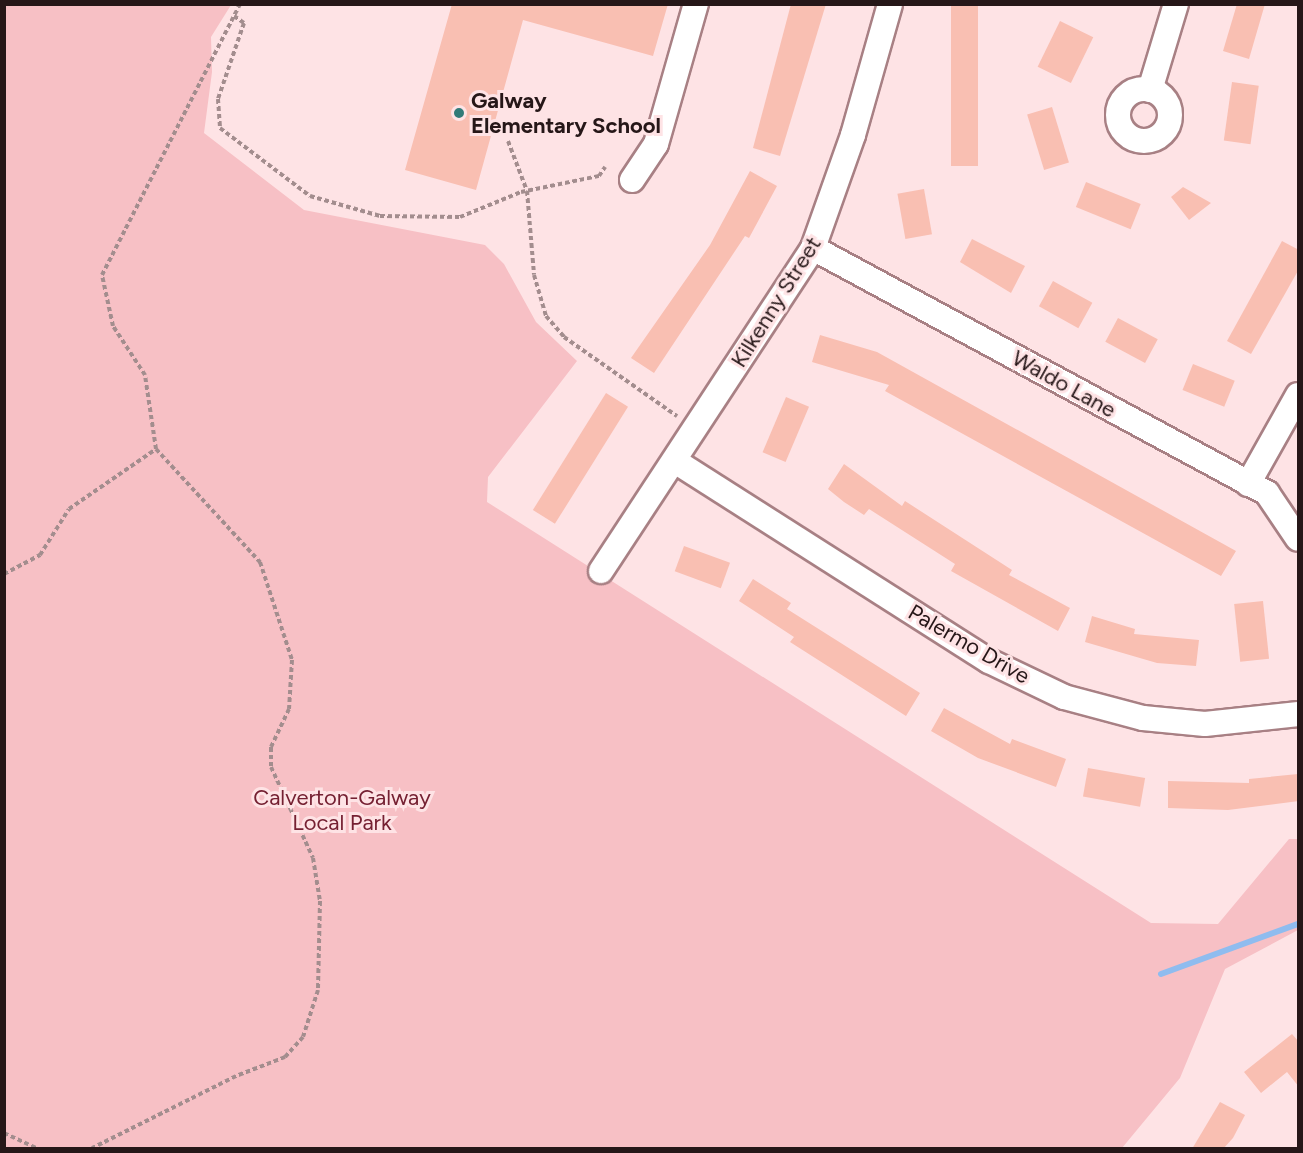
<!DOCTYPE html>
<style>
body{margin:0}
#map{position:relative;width:1303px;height:1153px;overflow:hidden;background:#fee3e5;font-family:Figtree,sans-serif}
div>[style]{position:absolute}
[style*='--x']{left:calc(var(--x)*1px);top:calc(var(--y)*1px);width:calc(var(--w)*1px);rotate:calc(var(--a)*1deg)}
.green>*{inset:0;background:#f7c0c5}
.stream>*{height:6px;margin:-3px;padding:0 3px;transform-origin:3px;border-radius:3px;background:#8fbcef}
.building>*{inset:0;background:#f9bfb2;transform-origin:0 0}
.path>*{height:4px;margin-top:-2px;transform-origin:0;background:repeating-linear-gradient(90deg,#a38d8e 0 4.5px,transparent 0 7.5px)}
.roads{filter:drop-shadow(2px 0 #a88084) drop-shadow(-2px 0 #a88084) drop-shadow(0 2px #a88084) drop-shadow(0 -2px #a88084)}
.minor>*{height:24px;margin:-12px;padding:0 12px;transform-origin:12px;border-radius:12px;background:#fff}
.minor>.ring{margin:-12px;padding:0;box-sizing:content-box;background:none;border:24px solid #fff;border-radius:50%}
.dots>*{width:16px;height:16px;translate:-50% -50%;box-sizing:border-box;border:3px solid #fee3e5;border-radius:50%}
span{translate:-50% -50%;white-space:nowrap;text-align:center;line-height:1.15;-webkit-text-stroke:6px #fee3e5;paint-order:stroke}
.poi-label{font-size:22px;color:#261718;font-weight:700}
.left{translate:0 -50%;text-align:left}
.street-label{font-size:22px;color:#261718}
.park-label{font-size:22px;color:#752032}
.frame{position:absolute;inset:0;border:6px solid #261718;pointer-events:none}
</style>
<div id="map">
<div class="green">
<i style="clip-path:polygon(4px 5px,231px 5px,211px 37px,212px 72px,204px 133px,304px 210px,485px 245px,504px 264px,536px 322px,577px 361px,488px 477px,487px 502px,1151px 923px,1218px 924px,1289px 839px,1298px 839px,1298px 930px,1225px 969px,1180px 1078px,1122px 1148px,5px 1148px)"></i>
</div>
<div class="stream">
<i style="--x:1161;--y:974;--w:146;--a:-20.1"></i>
</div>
<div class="building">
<i style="clip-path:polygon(452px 4px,668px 4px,653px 56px,523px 20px,476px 190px,405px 170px)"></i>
<i style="clip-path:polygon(791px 4px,826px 4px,780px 156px,753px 148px)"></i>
<i style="left:951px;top:4px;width:27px;height:162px"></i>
<i style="clip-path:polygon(1237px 4px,1265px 4px,1249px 59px,1223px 51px)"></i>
<i style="left:1060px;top:21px;width:37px;height:51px;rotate:26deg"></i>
<i style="left:1232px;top:82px;width:27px;height:59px;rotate:8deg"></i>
<i style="left:1052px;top:107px;width:58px;height:26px;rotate:73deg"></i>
<i style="clip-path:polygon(750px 171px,777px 186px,749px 238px,745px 236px,654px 373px,631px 358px,710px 245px)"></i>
<i style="left:1086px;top:182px;width:59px;height:27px;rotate:22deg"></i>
<i style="clip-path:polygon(1183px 187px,1211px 203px,1189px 220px,1171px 197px)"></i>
<i style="left:924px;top:189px;width:46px;height:27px;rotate:80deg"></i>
<i style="clip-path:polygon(972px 239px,1025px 266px,1011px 293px,960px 262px)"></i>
<i style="clip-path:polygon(1282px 241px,1299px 250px,1299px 269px,1251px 354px,1227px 341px)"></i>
<i style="left:1053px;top:281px;width:45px;height:29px;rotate:29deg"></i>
<i style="left:1118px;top:318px;width:45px;height:27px;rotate:28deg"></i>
<i style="clip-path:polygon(820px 335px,877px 352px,1236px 551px,1221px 576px,885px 391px,889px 385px,812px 362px)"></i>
<i style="left:1193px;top:364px;width:45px;height:28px;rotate:22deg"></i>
<i style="left:606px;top:393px;width:26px;height:138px;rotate:32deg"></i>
<i style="left:786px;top:397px;width:25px;height:60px;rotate:23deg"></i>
<i style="clip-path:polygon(844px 464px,902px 506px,905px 501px,1012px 570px,1009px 575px,1070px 608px,1058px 631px,951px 571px,955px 564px,869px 509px,864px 515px,844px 502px,828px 489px)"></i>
<i style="left:684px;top:546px;width:49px;height:27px;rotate:20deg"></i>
<i style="clip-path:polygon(753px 579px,791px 603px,787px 609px,920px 693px,906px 716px,790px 642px,794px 637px,739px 601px)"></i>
<i style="left:1263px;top:601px;width:58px;height:29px;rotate:84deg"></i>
<i style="clip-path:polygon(1092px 616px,1135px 629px,1134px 634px,1199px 640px,1196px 666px,1157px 663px,1085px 642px)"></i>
<i style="clip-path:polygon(944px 708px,1010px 744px,1012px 739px,1066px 759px,1056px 787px,978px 758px,931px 731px)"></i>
<i style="left:1088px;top:768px;width:58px;height:29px;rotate:10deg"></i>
<i style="clip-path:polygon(1298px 774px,1299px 801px,1228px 810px,1168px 808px,1168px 781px,1249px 783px,1249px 779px)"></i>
<i style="clip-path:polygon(1292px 1034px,1299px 1042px,1299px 1087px,1287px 1072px,1261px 1093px,1244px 1072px)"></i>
<i style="clip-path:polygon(1220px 1102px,1245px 1115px,1233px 1138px,1223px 1149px,1192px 1149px)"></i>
</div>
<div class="path">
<i style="--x:234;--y:16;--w:12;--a:35"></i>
<i style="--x:244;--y:23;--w:80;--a:108.9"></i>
<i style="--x:218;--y:99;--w:29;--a:86"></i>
<i style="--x:220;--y:128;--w:113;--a:37.1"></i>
<i style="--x:310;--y:196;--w:73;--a:15.9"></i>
<i style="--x:380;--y:216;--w:80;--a:0.7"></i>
<i style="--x:460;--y:217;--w:66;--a:-22.3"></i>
<i style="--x:521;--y:192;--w:80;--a:-11.6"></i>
<i style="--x:599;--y:176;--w:11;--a:-56"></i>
<i style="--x:508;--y:141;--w:53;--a:69.2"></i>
<i style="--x:527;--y:191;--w:84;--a:85.2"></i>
<i style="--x:534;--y:275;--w:43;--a:73.7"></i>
<i style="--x:546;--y:316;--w:28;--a:49"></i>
<i style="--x:564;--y:337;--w:138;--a:35"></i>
<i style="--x:156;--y:449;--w:75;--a:-98.5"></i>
<i style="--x:145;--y:375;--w:59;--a:-123.1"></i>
<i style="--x:113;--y:326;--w:52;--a:-102.2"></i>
<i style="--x:102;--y:275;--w:304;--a:-63"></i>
<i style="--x:4;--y:574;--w:41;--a:-27.8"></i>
<i style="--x:40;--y:555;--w:54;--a:-57.8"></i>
<i style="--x:69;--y:509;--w:106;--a:-34.6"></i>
<i style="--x:156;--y:449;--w:154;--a:47.4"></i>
<i style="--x:260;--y:562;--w:103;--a:71.9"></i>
<i style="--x:292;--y:660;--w:49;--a:93.5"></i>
<i style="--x:289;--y:709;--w:42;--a:115.3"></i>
<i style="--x:271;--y:747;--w:20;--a:90"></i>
<i style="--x:271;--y:767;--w:100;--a:65.2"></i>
<i style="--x:313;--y:858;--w:44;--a:80.8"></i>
<i style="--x:320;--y:901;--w:89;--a:91.3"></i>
<i style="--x:318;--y:990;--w:49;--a:107.7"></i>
<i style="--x:303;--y:1037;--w:27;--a:132"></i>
<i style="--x:285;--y:1057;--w:53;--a:158.8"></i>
<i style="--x:236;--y:1076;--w:161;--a:153.4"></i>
<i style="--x:4;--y:1133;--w:35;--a:25"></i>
</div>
<div class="roads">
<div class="minor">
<i class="ring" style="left:1118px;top:89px;width:28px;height:28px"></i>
<i style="--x:1150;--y:90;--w:90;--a:-73.2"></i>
<i style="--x:632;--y:180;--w:43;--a:-56.3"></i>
<i style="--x:656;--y:144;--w:146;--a:-74.1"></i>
<i style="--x:813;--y:248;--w:516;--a:28.35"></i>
<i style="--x:1267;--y:493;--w:55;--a:56"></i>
<i style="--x:675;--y:461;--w:372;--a:32.5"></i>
<i style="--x:989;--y:661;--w:83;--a:25.6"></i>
<i style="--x:1064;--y:697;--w:82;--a:14.9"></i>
<i style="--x:1143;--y:718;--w:62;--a:5.5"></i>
<i style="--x:1205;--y:724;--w:94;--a:-6.1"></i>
<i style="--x:1248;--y:484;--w:102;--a:-60.7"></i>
<i style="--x:601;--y:571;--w:386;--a:-56.7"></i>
<i style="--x:813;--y:248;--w:120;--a:-70.5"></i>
<i style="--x:853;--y:135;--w:136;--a:-74.2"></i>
</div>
</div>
<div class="dots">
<i style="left:459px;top:113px;background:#327b78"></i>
</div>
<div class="poi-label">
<span class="left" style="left:471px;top:113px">Galway<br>Elementary School</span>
</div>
<div class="street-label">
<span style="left:776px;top:302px;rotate:-58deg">Kilkenny Street</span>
<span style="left:1064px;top:384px;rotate:29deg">Waldo Lane</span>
<span style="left:969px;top:644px;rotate:30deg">Palermo Drive</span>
</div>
<div class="park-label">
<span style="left:342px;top:810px">Calverton-Galway<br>Local Park</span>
</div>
<div class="frame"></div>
</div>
